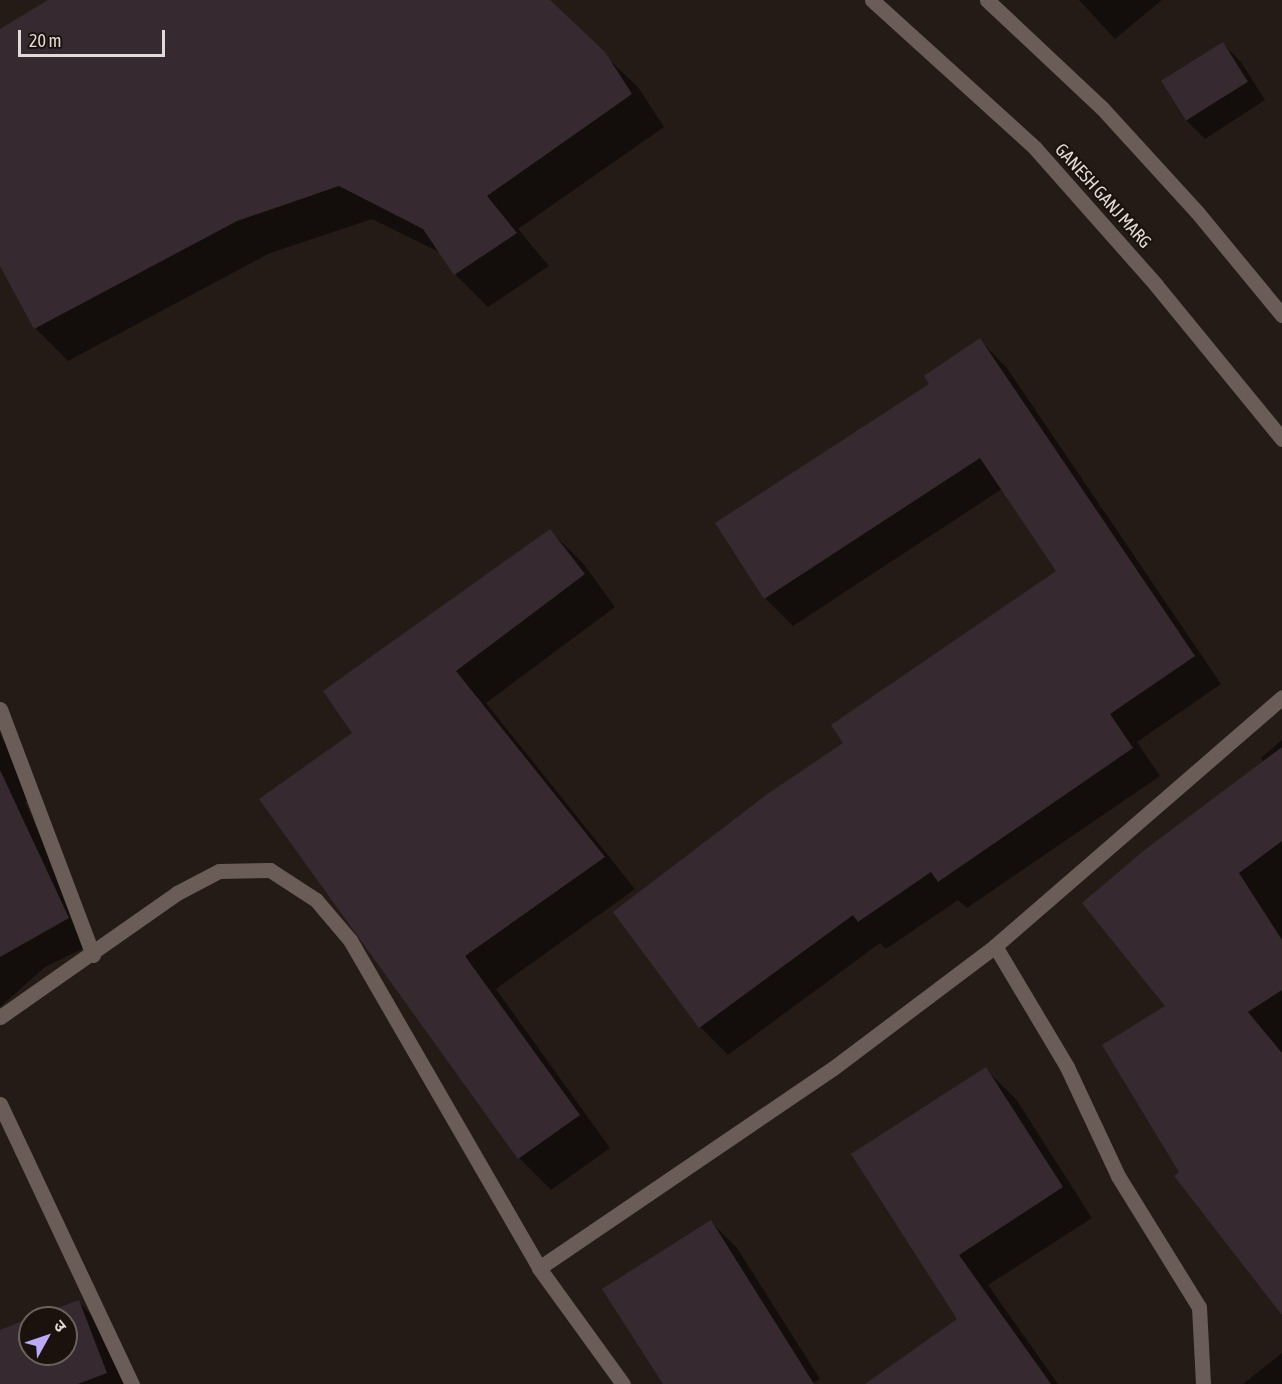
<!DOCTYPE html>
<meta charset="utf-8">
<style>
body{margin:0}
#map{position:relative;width:1282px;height:1384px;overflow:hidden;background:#251b16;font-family:"Asap Condensed","Noto Sans Devanagari",sans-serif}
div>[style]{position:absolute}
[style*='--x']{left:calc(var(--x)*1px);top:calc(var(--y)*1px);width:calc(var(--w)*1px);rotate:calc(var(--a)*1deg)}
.shadow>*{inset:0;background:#0007}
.building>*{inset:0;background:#362a30;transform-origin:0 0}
.minor>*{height:15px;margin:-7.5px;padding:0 7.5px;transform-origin:7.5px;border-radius:7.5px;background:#6a5d57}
.secondary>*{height:15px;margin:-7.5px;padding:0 7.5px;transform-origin:7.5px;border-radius:7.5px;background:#6a5d57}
span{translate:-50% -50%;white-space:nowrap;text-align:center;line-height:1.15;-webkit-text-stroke:4.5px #1c120d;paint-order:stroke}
.street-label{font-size:18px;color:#e2dad6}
.north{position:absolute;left:18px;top:1306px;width:60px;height:60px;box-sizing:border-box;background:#1c120d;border:2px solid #6b625d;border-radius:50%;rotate:50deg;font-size:16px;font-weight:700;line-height:24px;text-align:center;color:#e2dad6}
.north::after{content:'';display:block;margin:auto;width:21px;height:27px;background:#b9abf7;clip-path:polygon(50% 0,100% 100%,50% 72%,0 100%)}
.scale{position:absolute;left:18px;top:30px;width:147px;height:27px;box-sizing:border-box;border:3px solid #e2dad6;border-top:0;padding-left:8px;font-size:18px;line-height:21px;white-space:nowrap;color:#e2dad6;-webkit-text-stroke:4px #1c120d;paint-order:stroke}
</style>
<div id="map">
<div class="shadow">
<i style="clip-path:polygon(51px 0,546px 0,638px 87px,664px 127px,518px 229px,549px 266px,488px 307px,455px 274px,441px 253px,372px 219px,270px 253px,68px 361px,35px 328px,0 262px,0 31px)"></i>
<i style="clip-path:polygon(1079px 0,1162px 0,1115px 39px)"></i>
<i style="clip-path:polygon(1223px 44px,1241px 62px,1265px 100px,1205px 139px,1187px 121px)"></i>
<i style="clip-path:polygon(980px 340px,1007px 368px,1221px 684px,1137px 742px,1160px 776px,967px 908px,958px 900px,886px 949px,880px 943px,728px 1055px,700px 1027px,845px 744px,1058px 571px,1002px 489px,793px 626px,765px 598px,932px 385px)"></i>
<i style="clip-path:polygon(550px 531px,582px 562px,615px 607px,486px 703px,635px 889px,496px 989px,610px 1148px,551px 1190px,519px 1158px,262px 800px,354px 734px)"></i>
<i style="clip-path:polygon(0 733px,32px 799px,25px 802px,90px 945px,45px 967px,0 1007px)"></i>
<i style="clip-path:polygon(1282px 740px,1282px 1313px,1181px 1172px,1168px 1006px,1264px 762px,1261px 758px)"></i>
<i style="clip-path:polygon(985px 1069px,1016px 1099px,1092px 1218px,988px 1285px,1058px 1384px,868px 1384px,959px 1319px,853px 1155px)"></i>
<i style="clip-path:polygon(711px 1222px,737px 1248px,820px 1379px,812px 1384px,680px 1384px)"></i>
<i style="clip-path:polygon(79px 1302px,93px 1317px,124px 1384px,0 1384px,0 1331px,30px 1320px,30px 1354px,66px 1354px,66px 1318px,36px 1318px)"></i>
<i style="clip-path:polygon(1282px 1353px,1282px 1384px,1243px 1384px)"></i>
</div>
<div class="building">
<i style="clip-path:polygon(48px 0,550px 0,605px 52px,632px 94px,487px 196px,517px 233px,454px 275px,423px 229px,339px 186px,237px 221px,34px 329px,0 266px,0 29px)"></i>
<i style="left:1223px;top:42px;width:47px;height:73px;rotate:58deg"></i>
<i style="clip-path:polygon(980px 338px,1195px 656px,1110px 714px,1133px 748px,938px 882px,931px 872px,858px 922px,853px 915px,699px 1028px,613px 912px,769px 793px,843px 743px,831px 725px,1056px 571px,980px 458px,764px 599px,715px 523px,929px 384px,924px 376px)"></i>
<i style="clip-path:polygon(550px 529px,585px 574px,456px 671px,605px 857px,465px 956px,580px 1115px,518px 1159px,259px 799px,352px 733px,323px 691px)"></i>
<i style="clip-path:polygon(1282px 747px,1282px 841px,1239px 873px,1282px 940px,1282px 990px,1248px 1012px,1282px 1053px,1282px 1315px,1174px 1176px,1179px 1172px,1102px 1045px,1165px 1006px,1082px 903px,1147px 848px)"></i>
<i style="clip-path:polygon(0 770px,69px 918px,0 957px)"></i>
<i style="clip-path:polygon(986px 1067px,1063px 1187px,959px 1255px,1051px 1384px,865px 1384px,957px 1319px,851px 1154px)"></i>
<i style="clip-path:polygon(711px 1220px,814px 1384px,663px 1384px,602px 1289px)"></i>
<i style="clip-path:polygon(79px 1300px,107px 1373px,78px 1384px,0 1384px,0 1330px,30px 1318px,30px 1354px,66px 1354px,66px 1318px,31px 1318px)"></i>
</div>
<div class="minor">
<i style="--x:0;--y:709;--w:263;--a:69.3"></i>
<i style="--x:995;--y:946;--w:141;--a:59.2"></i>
<i style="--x:1067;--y:1067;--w:120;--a:64.9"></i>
<i style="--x:1118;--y:1176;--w:154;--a:58.3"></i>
<i style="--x:1199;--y:1307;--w:77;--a:87"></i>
<i style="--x:0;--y:1017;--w:216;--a:-35"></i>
<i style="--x:177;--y:893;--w:47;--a:-27.6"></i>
<i style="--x:219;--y:871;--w:51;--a:-1.1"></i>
<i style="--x:270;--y:870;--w:55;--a:33.1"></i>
<i style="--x:316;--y:900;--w:52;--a:49.6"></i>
<i style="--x:350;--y:940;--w:379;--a:60"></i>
<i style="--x:539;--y:1268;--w:143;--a:54.1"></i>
<i style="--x:0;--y:1104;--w:310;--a:64.8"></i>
<i style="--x:539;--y:1268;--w:354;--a:-34.2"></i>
<i style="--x:832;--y:1069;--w:204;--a:-37"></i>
<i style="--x:995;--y:946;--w:380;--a:-40.9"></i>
</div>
<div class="secondary">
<i style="--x:872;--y:0;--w:220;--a:42.2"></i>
<i style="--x:1035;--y:148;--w:183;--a:48.5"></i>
<i style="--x:1156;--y:285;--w:199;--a:50.7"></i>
<i style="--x:987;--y:0;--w:158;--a:43.2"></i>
<i style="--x:1102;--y:108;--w:141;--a:47.6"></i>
<i style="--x:1197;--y:212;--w:134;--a:50.5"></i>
</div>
<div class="street-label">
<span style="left:1103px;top:196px;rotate:48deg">GANESH GANJ MARG</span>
</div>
<div class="north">उ</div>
<div class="scale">20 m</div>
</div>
